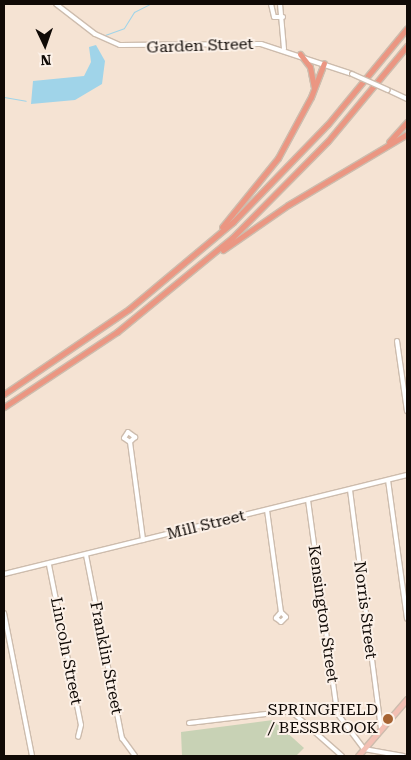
<!DOCTYPE html>
<style>
body{margin:0}
#map{position:relative;width:411px;height:760px;overflow:hidden;background:#f5e3d3;font-family:"Roboto Serif",serif}
div>[style]{position:absolute}
[style*='--x']{left:calc(var(--x)*1px);top:calc(var(--y)*1px);width:calc(var(--w)*1px);rotate:calc(var(--a)*1deg)}
.green>*{inset:0;background:#c8d2b5}
.water>*{inset:0;background:#a0d4e9}
.stream>*{height:1px;margin:-0.5px;padding:0 0.5px;transform-origin:0.5px;border-radius:0.5px;background:#a0d4e9}
.roads{filter:drop-shadow(1px 0 #cdbcad) drop-shadow(-1px 0 #cdbcad) drop-shadow(0 1px #cdbcad) drop-shadow(0 -1px #cdbcad)}
.minor>*{height:4px;margin:-2px;padding:0 2px;transform-origin:2px;border-radius:2px;background:#fff}
.major>*{height:4.5px;margin:-2.25px;padding:0 2.25px;transform-origin:2.25px;border-radius:2.25px;background:#f3c0b4}
.highway>*{height:5px;margin:-2.5px;padding:0 2.5px;transform-origin:2.5px;border-radius:2.5px;background:#eb9682}
.bridges{filter:drop-shadow(1px 0 #cdbcad) drop-shadow(-1px 0 #cdbcad) drop-shadow(0 1px #cdbcad) drop-shadow(0 -1px #cdbcad)}
.minor-bridge>*{height:4px;margin:-2px;padding:0 2px;transform-origin:2px;border-radius:2px;background:#fff}
.dots>*{width:14px;height:14px;translate:-50% -50%;box-sizing:border-box;border:2px solid #fcf1e8;border-radius:50%}
span{translate:-50% -50%;white-space:nowrap;text-align:center;line-height:1.15;-webkit-text-stroke:4px #fcf1e8;paint-order:stroke}
.street-label{font-size:16px;color:#100a06}
.poi-label{font-size:16px;color:#100a06}
.right{translate:-100% -50%;text-align:right}
.frame{position:absolute;inset:0;border:5px solid #100a06;pointer-events:none}
.north{position:absolute;left:20px;top:20px;width:50px;height:50px;-webkit-text-stroke:4px #fcf1e8;paint-order:stroke;rotate:177deg;font-size:14px;font-weight:700;line-height:20px;text-align:center;color:#100a06}
.north::after{content:'';display:block;margin:auto;width:18px;height:22px;background:#100a06;clip-path:polygon(50% 0,100% 100%,50% 72%,0 100%)}
</style>
<div id="map">
<div class="green">
<i style="clip-path:polygon(273px 720px,304px 748px,296px 756px,182px 756px,181px 732px)"></i>
</div>
<div class="water">
<i style="clip-path:polygon(96px 45px,105px 61px,102px 84px,75px 100px,31px 104px,33px 81px,84px 76px,91px 62px,89px 47px)"></i>
</div>
<div class="stream">
<i style="--x:105;--y:35;--w:20;--a:-20"></i>
<i style="--x:124;--y:28;--w:19;--a:-58"></i>
<i style="--x:134;--y:12;--w:18;--a:-27"></i>
<i style="--x:4;--y:97;--w:22;--a:10"></i>
</div>
<div class="roads">
<div class="minor">
<i style="--x:56;--y:4;--w:49;--a:37.6"></i>
<i style="--x:95;--y:34;--w:27;--a:24"></i>
<i style="--x:120;--y:45;--w:141;--a:-0.4"></i>
<i style="--x:261;--y:44;--w:96;--a:18.2"></i>
<i style="--x:271;--y:4;--w:13;--a:77"></i>
<i style="--x:274;--y:17;--w:9;--a:0"></i>
<i style="--x:280;--y:4;--w:45;--a:84.9"></i>
<i style="--x:388;--y:90;--w:21;--a:25"></i>
<i style="--x:397;--y:341;--w:71;--a:81.9"></i>
<i style="--x:130;--y:442;--w:7;--a:-146"></i>
<i style="--x:124;--y:438;--w:7;--a:-56"></i>
<i style="--x:128;--y:432;--w:9;--a:36"></i>
<i style="--x:135;--y:437;--w:7;--a:135"></i>
<i style="--x:130;--y:442;--w:99;--a:82.4"></i>
<i style="--x:388;--y:480;--w:140;--a:82.2"></i>
<i style="--x:350;--y:490;--w:241;--a:82.6"></i>
<i style="--x:308;--y:500;--w:215;--a:82.2"></i>
<i style="--x:337;--y:713;--w:45;--a:53.1"></i>
<i style="--x:364;--y:749;--w:40;--a:10"></i>
<i style="--x:267;--y:510;--w:103;--a:82.2"></i>
<i style="--x:281;--y:612;--w:8;--a:130"></i>
<i style="--x:276;--y:618;--w:6;--a:39"></i>
<i style="--x:281;--y:622;--w:7;--a:-45"></i>
<i style="--x:286;--y:617;--w:7;--a:-135"></i>
<i style="--x:86;--y:555;--w:187;--a:78.9"></i>
<i style="--x:122;--y:738;--w:22;--a:54"></i>
<i style="--x:49;--y:565;--w:163;--a:78.7"></i>
<i style="--x:81;--y:725;--w:12;--a:104"></i>
<i style="--x:4;--y:574;--w:415;--a:-13.8"></i>
<i style="--x:4;--y:613;--w:146;--a:78.9"></i>
<i style="--x:189;--y:723;--w:103;--a:-6.7"></i>
<i style="--x:291;--y:711;--w:68;--a:41.4"></i>
</div>
<div class="major">
<i style="--x:358;--y:756;--w:75;--a:-49.3"></i>
</div>
<div class="highway">
<i style="--x:300;--y:54;--w:16;--a:52"></i>
<i style="--x:310;--y:67;--w:20;--a:79"></i>
<i style="--x:389;--y:142;--w:27;--a:-48"></i>
<i style="--x:222;--y:227;--w:89;--a:-50.9"></i>
<i style="--x:278;--y:158;--w:69;--a:-61.6"></i>
<i style="--x:311;--y:97;--w:36;--a:-69"></i>
<i style="--x:223;--y:250;--w:79;--a:-34.7"></i>
<i style="--x:288;--y:205;--w:139;--a:-30.8"></i>
<i style="--x:4;--y:394;--w:151;--a:-34.2"></i>
<i style="--x:129;--y:309;--w:136;--a:-39.9"></i>
<i style="--x:233;--y:222;--w:136;--a:-45.9"></i>
<i style="--x:328;--y:124;--w:124;--a:-50.5"></i>
<i style="--x:4;--y:407;--w:136;--a:-33.6"></i>
<i style="--x:117;--y:332;--w:149;--a:-39.3"></i>
<i style="--x:232;--y:238;--w:136;--a:-45.3"></i>
<i style="--x:328;--y:141;--w:124;--a:-50.3"></i>
</div>
</div>
<div class="bridges">
<div class="minor-bridge">
<i style="--x:352;--y:74;--w:39;--a:24"></i>
</div>
</div>
<div class="dots">
<i style="left:388px;top:719px;background:#a76433"></i>
</div>
<div class="street-label">
<span style="left:200px;top:46px;rotate:-2deg">Garden Street</span>
<span style="left:206px;top:525px;rotate:-14deg">Mill Street</span>
<span style="left:365px;top:610px;rotate:83deg">Norris Street</span>
<span style="left:323px;top:614px;rotate:82deg">Kensington Street</span>
<span style="left:66px;top:651px;rotate:79deg">Lincoln Street</span>
<span style="left:106px;top:658px;rotate:79deg">Franklin Street</span>
</div>
<div class="poi-label">
<span class="right" style="left:378px;top:719px">SPRINGFIELD<br>/ BESSBROOK</span>
</div>
<div class="frame"></div>
<div class="north">N</div>
</div>
